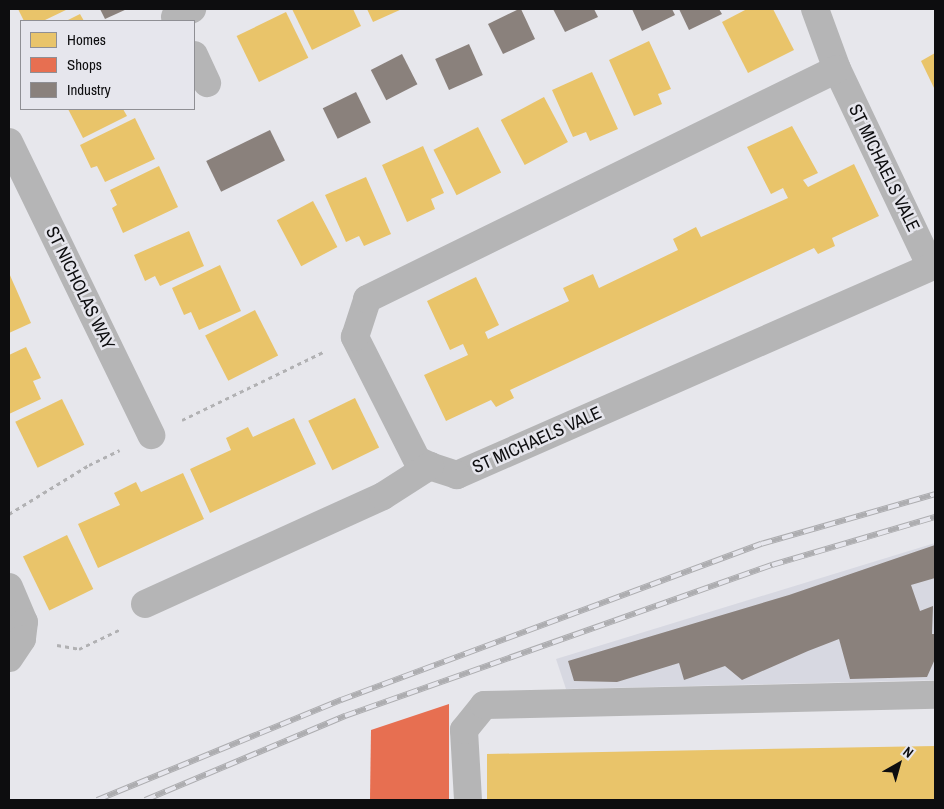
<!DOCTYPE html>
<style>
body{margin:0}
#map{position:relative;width:944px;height:809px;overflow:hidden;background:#e7e7ec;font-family:"Archivo Narrow",sans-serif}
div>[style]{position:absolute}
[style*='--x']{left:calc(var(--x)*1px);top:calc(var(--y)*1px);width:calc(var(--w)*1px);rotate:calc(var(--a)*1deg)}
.built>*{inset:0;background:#d7d8e1}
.homes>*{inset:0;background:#e9c46a;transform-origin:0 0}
.shops>*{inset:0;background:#e76f51}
.industry>*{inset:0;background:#8a817c;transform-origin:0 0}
.path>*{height:3px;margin-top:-1.5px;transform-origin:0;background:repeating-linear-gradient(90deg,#b1b1b3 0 4px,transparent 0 8px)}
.minor>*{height:28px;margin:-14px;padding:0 14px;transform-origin:14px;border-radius:14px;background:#b5b5b6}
.rail>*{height:5.5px;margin-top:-2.75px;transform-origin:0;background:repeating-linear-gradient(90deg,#e6e6ed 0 11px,#adadb0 0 22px);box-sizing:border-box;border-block:1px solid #adadb0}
span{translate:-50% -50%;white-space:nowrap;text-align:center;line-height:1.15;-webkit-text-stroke:5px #e6e6ed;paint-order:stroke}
.street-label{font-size:18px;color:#0d0d0f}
.frame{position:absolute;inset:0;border:10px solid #0d0d0f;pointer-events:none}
.legend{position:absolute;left:20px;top:20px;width:175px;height:90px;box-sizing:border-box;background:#e6e6ed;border:1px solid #8f8f94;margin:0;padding:6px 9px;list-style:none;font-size:15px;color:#0d0d0f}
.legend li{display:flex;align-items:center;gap:10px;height:25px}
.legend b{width:25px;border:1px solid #8f8f94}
.north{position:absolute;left:874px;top:739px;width:50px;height:50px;-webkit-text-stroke:4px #e6e6ed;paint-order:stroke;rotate:38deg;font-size:14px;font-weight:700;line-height:20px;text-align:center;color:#0d0d0f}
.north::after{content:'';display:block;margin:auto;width:18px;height:22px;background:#0d0d0f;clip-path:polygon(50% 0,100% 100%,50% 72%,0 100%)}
</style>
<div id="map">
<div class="built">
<i style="clip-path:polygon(935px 543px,935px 680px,566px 689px,556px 659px)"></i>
</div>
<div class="homes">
<i style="clip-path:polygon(18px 9px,68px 9px,43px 21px,24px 21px)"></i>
<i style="clip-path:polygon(292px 9px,353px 9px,361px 26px,312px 50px)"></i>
<i style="clip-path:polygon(367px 9px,402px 9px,373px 22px)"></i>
<i style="clip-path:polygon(747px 9px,773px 9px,794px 50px,748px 73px,722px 22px)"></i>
<i style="left:286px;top:12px;width:51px;height:55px;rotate:64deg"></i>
<i style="clip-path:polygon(80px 14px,84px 21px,66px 21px)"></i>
<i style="clip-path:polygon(649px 41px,671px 89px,658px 94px,662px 104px,634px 116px,609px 60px)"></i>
<i style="clip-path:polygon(935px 53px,935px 90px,921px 61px)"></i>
<i style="clip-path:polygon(592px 72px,618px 129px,590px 141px,586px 132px,573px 137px,552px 90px)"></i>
<i style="left:544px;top:97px;width:51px;height:49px;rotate:62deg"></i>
<i style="clip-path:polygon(68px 109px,123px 109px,127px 116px,83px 138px)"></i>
<i style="clip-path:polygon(135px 118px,155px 159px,105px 182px,97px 166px,91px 168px,80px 145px)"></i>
<i style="clip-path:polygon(792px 126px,818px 173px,803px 180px,808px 187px,854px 164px,879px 216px,832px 238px,835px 246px,818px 254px,814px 248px,510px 390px,514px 398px,496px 407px,491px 400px,446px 421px,424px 375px,468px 355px,463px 344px,450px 350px,427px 301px,476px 277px,499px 325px,485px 332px,488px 339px,569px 301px,563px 288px,593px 274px,599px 288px,678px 250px,673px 239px,696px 227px,701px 237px,788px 198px,783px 188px,771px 194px,747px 147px)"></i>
<i style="left:478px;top:127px;width:51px;height:50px;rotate:63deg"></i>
<i style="clip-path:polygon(423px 146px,444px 193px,431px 199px,435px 209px,407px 222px,382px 165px)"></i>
<i style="clip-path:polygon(159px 166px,178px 207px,123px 233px,112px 208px,117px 205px,110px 190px)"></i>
<i style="clip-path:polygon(366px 177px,391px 234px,364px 246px,359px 236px,346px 242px,325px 195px)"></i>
<i style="left:313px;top:201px;width:52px;height:41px;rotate:62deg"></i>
<i style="clip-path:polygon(189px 231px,204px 266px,160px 286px,155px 276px,145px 281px,134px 255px)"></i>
<i style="clip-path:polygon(220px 265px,241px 311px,199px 330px,191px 312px,184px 315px,172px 288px)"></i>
<i style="clip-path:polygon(9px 273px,31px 323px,9px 333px)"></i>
<i style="left:255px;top:310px;width:51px;height:56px;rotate:63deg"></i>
<i style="clip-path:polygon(26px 347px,41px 378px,33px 381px,41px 399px,9px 414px,9px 355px)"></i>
<i style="left:355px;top:398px;width:55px;height:52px;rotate:64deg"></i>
<i style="left:62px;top:399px;width:51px;height:52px;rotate:64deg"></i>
<i style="clip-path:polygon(294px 418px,316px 464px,210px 513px,190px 469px,231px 450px,226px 438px,248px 427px,253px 437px)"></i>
<i style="clip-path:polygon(183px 473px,204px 519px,98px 568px,78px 524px,120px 505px,114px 493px,136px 482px,141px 492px)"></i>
<i style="left:67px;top:535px;width:60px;height:49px;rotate:64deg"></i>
<i style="clip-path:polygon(935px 746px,935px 800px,487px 800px,487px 754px)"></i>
</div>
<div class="shops">
<i style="clip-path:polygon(449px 704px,449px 800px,370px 800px,371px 730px)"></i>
</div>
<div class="industry">
<i style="clip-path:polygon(100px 9px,127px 9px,105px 19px)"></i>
<i style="clip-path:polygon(519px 9px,521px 9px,535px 39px,503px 54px,488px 24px)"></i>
<i style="clip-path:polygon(553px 9px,594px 9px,598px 17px,565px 32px)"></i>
<i style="clip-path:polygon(632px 9px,672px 9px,675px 15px,642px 31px)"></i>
<i style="clip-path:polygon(679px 9px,719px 9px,722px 14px,689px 30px)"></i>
<i style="left:469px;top:44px;width:34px;height:37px;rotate:66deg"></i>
<i style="left:402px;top:54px;width:34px;height:35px;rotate:63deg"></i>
<i style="left:356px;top:92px;width:34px;height:37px;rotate:64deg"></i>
<i style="left:270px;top:130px;width:34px;height:71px;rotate:64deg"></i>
<i style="clip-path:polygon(935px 545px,935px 578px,911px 585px,920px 611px,933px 606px,932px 634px,935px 634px,935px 659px,927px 677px,850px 679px,839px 639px,808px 651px,742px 680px,725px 666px,684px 680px,679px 663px,617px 682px,574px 681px,568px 661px,789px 595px)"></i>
</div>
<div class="path">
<i style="--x:182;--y:420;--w:157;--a:-25.7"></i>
<i style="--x:9;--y:514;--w:94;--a:-31.5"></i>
<i style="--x:89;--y:465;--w:34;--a:-26"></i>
<i style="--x:57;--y:645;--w:22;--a:10"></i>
<i style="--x:79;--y:649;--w:47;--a:-25.5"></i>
</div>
<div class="minor">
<i style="--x:815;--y:9;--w:64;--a:69.9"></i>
<i style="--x:837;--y:69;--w:219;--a:64.6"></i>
<i style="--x:931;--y:267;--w:518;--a:156.31"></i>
<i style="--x:457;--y:475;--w:28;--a:-162"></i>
<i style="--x:430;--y:466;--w:14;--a:-155"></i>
<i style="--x:417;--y:460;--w:138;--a:-116.8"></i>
<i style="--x:355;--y:337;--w:40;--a:-72"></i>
<i style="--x:367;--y:299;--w:523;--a:-26.08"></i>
<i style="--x:175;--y:17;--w:19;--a:-25"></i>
<i style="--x:194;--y:55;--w:31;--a:65"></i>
<i style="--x:9;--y:142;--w:326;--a:64.1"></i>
<i style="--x:9;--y:587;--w:38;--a:67"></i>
<i style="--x:24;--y:622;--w:17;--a:97"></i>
<i style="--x:22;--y:639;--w:23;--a:124"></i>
<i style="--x:145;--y:604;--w:261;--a:-24.4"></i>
<i style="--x:383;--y:496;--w:56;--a:-32.6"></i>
<i style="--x:468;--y:800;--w:70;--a:-93.3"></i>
<i style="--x:464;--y:730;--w:32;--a:-51"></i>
<i style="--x:484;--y:705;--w:451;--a:-1.3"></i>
</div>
<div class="rail">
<i style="--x:97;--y:800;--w:264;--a:-22.3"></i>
<i style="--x:341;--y:700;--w:448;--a:-20.4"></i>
<i style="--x:761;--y:544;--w:181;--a:-16"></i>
<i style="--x:145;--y:800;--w:217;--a:-22.8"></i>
<i style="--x:345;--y:716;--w:453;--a:-19.5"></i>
<i style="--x:772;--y:565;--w:170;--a:-16.4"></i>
</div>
<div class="street-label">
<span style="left:884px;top:168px;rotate:64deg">ST MICHAELS VALE</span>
<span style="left:80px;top:288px;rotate:64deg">ST NICHOLAS WAY</span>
<span style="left:537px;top:440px;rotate:-24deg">ST MICHAELS VALE</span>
</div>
<div class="frame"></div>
<ul class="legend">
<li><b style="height:14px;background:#e9c46a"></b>Homes</li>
<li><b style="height:14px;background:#e76f51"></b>Shops</li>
<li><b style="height:14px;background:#8a817c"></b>Industry</li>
</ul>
<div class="north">N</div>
</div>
